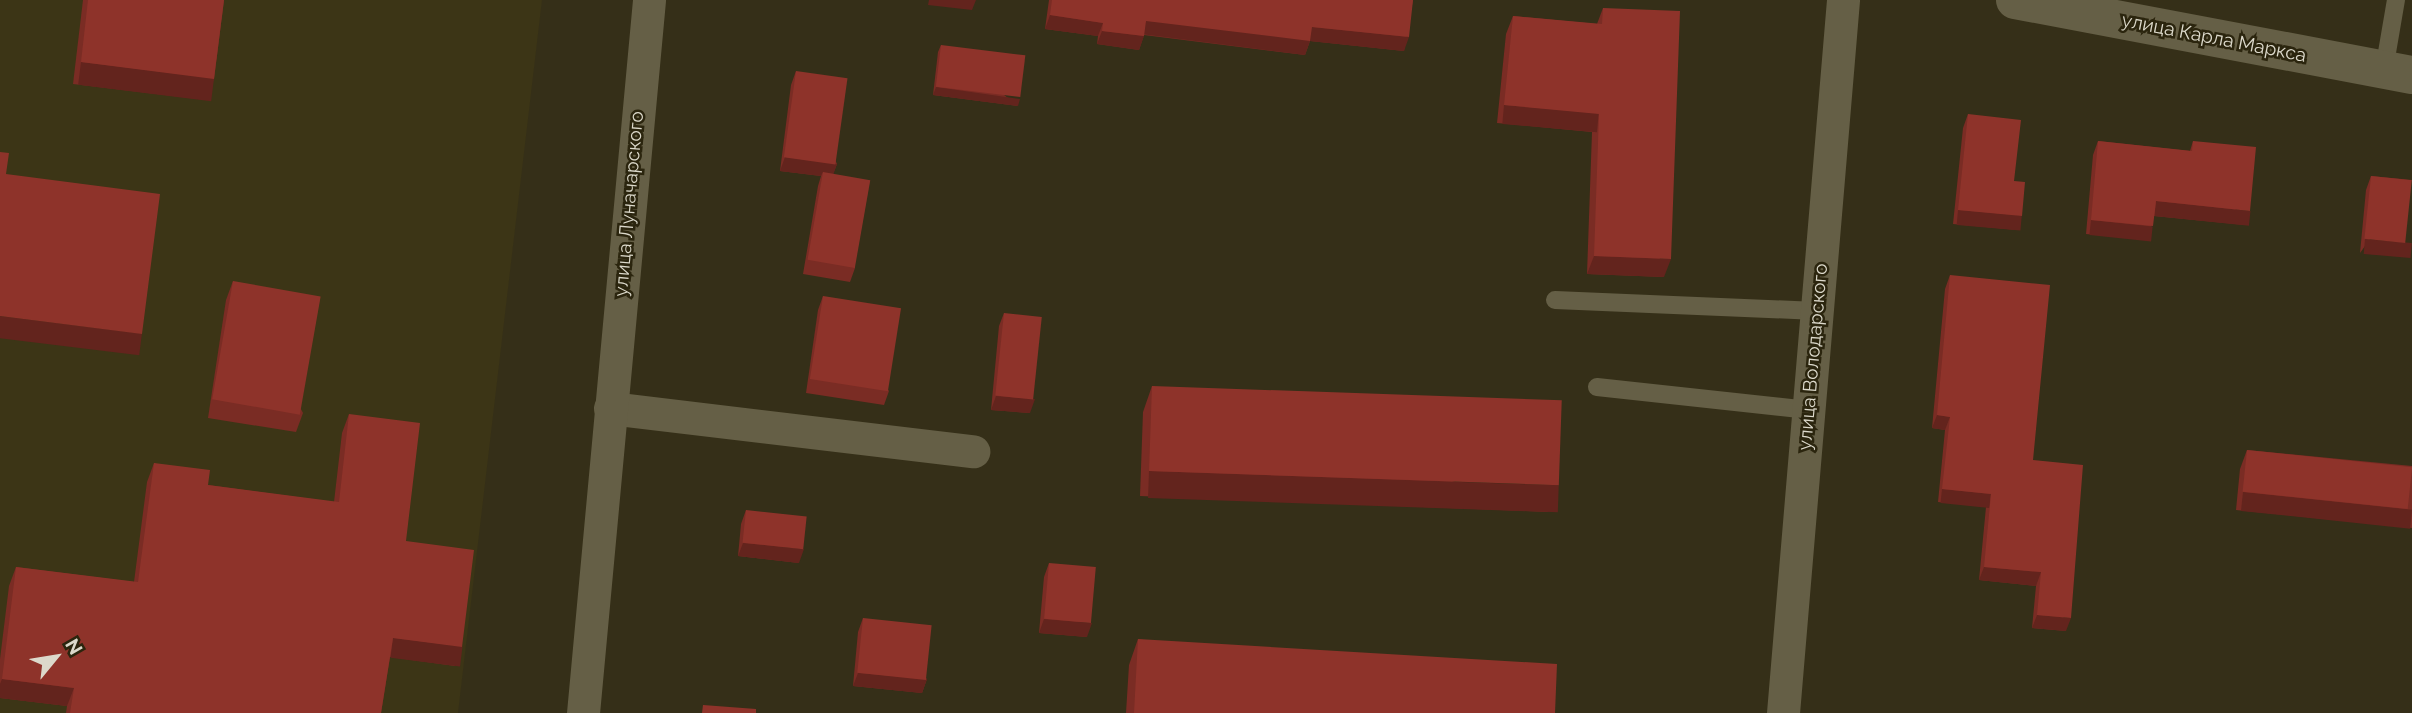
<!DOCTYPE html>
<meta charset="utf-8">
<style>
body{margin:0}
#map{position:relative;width:2412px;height:713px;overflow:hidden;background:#352f18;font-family:Raleway,sans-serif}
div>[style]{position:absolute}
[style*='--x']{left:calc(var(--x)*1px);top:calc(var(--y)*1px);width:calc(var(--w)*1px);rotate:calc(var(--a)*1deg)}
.built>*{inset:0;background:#3c3516}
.lane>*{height:18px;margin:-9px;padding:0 9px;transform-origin:9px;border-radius:9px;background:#655f46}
.street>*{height:33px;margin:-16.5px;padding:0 16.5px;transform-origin:16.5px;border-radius:16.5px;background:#655f46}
.secondary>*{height:38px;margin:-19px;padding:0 19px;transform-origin:19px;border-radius:19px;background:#655f46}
.wall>*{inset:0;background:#7a2c24}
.shaded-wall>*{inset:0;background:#63241d;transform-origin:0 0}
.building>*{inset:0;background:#8e332a;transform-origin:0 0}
span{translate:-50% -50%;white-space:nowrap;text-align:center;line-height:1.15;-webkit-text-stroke:5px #2b250e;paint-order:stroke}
.street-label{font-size:19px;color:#dcd9cb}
.north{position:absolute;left:21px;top:622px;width:70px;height:70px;-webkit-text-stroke:5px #2b250e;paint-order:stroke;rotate:60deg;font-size:19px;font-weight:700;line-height:28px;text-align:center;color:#dcd9cb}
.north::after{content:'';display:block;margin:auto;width:24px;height:32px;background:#dcd9cb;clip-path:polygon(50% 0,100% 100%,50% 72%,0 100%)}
</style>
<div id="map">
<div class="built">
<i style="clip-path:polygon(0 0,542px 0,458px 713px,0 713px)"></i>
</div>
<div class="lane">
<i style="--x:2384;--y:70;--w:71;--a:-80.3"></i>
<i style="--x:1555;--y:300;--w:262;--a:2.4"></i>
<i style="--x:1597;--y:387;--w:213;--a:6.2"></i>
</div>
<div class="street">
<i style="--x:610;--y:408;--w:366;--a:6.8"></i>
<i style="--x:583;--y:713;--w:716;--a:-84.71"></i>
<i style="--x:1783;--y:713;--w:716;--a:-85.19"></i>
</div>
<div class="secondary">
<i style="--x:2015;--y:0;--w:404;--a:10.7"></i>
</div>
<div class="wall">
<i style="clip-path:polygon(83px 0,224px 0,214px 79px,206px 100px,73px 84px)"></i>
<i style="clip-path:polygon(1049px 0,1413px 0,1404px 51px,1310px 41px,1305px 55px,1144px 35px,1139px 50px,1097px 44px,1098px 36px,1045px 29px)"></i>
<i style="clip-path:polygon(1603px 8px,1664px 277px,1587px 274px,1592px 132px,1497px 123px,1506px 34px,1513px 16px,1597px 24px)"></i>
<i style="clip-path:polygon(941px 45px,1018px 106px,933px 95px,938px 52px)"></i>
<i style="clip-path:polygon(796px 71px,837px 164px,833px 174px,855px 268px,850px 282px,803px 274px,818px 186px,821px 176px,780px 171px,791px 85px)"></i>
<i style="clip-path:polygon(1968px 114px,2014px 181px,2017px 230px,1953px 224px,1963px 128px)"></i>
<i style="clip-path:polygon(2098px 141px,2190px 151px,2193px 141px,2245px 225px,2154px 216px,2148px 240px,2086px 234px,2093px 155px)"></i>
<i style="clip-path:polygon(2371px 176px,2412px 180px,2360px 253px,2366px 190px)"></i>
<i style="clip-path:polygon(1950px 275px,2033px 460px,2066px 631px,2032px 628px,2036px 586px,1979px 580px,1986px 507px,1938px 502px,1945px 430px,1932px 428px,1945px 289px)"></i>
<i style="clip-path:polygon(233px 281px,303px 413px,296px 432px,208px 418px,226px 300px)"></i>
<i style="clip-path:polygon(823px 296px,889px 391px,884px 405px,806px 393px,818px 310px)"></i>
<i style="clip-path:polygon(1004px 313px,1030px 413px,991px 410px,999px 326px)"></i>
<i style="clip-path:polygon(1152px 386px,1550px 512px,1140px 496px,1143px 412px)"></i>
<i style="clip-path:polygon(349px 414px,406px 541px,455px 666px,390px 657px,381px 713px,66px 713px,67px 706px,0 698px,0 659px,9px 586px,16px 567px,134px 582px,147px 482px,154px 463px,208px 485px,334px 502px,342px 433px)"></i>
<i style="clip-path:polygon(2247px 450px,2412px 466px,2412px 528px,2236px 510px,2240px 469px)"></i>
<i style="clip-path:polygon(746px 510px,799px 563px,738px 556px,741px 524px)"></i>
<i style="clip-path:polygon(1049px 563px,1087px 637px,1039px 633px,1044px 577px)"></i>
<i style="clip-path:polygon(863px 618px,927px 679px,922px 693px,853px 686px,858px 632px)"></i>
<i style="clip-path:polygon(1138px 639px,1555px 713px,1126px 713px,1129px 665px)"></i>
</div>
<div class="shaded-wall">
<i style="clip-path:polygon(929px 0,976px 0,972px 10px,928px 5px)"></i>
<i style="clip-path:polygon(1050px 15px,1103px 23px,1098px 36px,1045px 29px)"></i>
<i style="clip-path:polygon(1146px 21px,1312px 27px,1409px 37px,1404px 51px,1310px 41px,1305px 55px,1141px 34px)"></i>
<i style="clip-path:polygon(1102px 31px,1144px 36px,1139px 50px,1097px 44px)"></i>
<i style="left:81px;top:62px;width:134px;height:23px;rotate:7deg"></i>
<i style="clip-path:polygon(936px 87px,1020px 99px,1018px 106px,933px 95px)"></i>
<i style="left:1504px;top:105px;width:95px;height:19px;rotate:5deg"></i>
<i style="clip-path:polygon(785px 157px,837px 164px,832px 178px,823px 172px,821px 176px,780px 171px)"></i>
<i style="left:2156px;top:201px;width:95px;height:15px;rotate:6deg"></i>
<i style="left:1958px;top:210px;width:64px;height:15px;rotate:5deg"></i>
<i style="left:2091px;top:220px;width:62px;height:15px;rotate:6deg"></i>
<i style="left:2365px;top:239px;width:47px;height:15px;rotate:5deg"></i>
<i style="clip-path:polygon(1594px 256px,1671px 259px,1664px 277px,1587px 274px)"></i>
<i style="left:0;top:316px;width:143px;height:22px;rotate:7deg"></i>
<i style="clip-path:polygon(996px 396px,1035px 399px,1030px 413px,991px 410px)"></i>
<i style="clip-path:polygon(1937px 415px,1950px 417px,1945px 430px,1932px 428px)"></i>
<i style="left:1149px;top:471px;width:410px;height:27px;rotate:2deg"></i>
<i style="left:1942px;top:489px;width:49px;height:14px;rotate:6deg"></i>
<i style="left:2243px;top:492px;width:170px;height:19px;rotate:6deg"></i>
<i style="clip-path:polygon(743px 543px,804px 549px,799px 563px,738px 556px)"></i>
<i style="clip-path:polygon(1984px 567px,2041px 572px,2036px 586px,1979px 580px)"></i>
<i style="clip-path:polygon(2037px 615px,2071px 618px,2066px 631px,2032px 628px)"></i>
<i style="clip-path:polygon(1044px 619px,1092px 623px,1087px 637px,1039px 633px)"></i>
<i style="left:393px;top:638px;width:70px;height:20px;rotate:7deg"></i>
<i style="clip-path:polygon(858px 673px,927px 679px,922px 693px,853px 686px)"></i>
<i style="clip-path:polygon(2px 679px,74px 688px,67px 706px,0 698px,0 684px)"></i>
</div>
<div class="building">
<i style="clip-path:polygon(88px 0,224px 0,214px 79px,81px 62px)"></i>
<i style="clip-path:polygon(1052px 0,1413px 0,1409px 37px,1312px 27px,1310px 41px,1146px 21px,1144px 36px,1102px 31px,1103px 23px,1050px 15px)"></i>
<i style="clip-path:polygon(1603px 8px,1680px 11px,1671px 259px,1594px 256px,1599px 114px,1504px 105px,1513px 16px,1602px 24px)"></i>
<i style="left:941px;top:45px;width:85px;height:42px;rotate:7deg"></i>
<i style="left:796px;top:71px;width:52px;height:87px;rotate:8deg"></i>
<i style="clip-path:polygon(1968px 114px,2021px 120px,2014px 181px,2025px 182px,2022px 216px,1958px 210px)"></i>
<i style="clip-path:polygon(2098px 141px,2192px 151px,2193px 141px,2256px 147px,2250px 211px,2156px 201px,2153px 226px,2091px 220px)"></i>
<i style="clip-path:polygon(0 152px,9px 153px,6px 174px,160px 194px,142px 334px,0 316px)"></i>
<i style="left:823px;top:172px;width:48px;height:89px;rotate:10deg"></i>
<i style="left:2371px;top:176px;width:41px;height:63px;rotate:6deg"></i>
<i style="clip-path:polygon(1950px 275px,2050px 285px,2033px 460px,2083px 465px,2071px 618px,2037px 615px,2041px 572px,1984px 567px,1991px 494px,1942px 489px,1950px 417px,1937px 415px)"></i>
<i style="left:233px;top:281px;width:89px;height:120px;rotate:10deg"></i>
<i style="left:823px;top:296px;width:79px;height:84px;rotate:9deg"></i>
<i style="left:1004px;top:313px;width:38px;height:83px;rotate:6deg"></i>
<i style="left:1152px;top:386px;width:410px;height:85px;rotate:2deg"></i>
<i style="clip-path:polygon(349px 414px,420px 423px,406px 541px,474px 550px,462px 647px,393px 638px,381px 713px,70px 713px,74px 688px,2px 679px,16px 567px,138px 582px,154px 463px,210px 470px,208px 485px,339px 502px)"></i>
<i style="left:2247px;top:450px;width:166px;height:42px;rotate:6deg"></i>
<i style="left:746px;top:510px;width:61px;height:33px;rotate:6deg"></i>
<i style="left:1049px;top:563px;width:47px;height:56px;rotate:5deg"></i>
<i style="left:863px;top:618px;width:69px;height:55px;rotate:6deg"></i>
<i style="clip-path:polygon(1138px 639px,1557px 664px,1555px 713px,1134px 713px)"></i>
<i style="clip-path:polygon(703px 705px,756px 709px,756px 713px,702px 713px)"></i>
</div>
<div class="street-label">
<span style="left:2214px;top:38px;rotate:11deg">улица Карла Маркса</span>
<span style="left:629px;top:204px;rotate:-85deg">улица Луначарского</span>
<span style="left:1813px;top:357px;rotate:-85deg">улица Володарского</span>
</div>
<div class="north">N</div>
</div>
